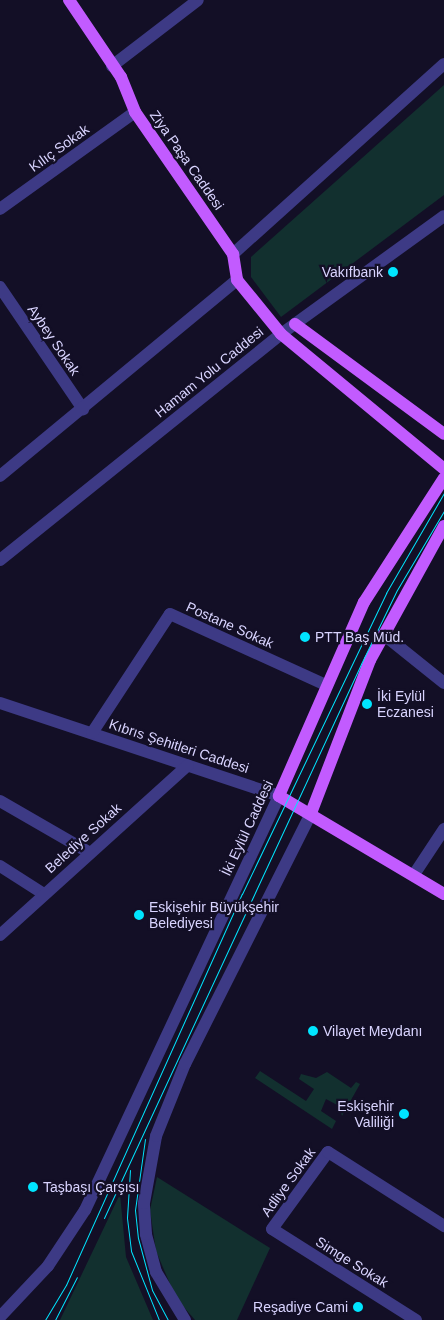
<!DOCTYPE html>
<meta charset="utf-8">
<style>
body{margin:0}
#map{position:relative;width:444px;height:1320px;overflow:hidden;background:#130f26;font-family:Arial,sans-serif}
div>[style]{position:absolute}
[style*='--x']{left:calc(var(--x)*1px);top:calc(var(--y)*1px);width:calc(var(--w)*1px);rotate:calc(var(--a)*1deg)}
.green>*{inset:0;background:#12302f}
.minor>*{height:12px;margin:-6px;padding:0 6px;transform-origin:6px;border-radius:6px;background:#3d3a85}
.major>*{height:12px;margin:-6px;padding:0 6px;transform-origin:6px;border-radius:6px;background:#c25bff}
.tram>*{height:1px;margin:-0.5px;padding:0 0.5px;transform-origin:0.5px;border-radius:0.5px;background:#00e5ff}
.dots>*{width:14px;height:14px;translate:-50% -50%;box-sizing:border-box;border:2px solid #130f26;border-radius:50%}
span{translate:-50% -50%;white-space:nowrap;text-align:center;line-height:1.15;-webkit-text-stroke:4.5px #130f26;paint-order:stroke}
.street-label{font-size:14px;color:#d9d4ff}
.poi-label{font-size:14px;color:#d9d4ff}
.right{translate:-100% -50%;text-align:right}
.left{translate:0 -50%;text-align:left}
</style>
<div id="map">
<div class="green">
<i style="clip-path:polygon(444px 85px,444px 195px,281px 317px,251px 277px,251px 257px)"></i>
<i style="clip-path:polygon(260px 1071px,306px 1101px,314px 1089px,299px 1079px,301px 1074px,316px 1078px,327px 1072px,351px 1088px,356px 1082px,360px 1084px,342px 1116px,339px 1106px,326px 1099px,321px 1111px,336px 1121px,332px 1129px,255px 1078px)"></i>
<i style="clip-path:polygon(157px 1177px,270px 1248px,237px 1320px,195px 1320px,176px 1298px,156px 1251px,150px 1210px)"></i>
<i style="clip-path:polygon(120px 1194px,126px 1257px,153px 1320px,60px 1320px)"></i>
</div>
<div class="minor">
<i style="--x:112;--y:66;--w:108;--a:-37.5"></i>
<i style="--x:0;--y:209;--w:166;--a:-35.7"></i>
<i style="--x:233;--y:254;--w:284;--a:-42"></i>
<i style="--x:0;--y:287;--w:148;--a:55.8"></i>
<i style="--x:0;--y:476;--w:308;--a:-39.6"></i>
<i style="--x:0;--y:560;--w:361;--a:-38.8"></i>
<i style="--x:281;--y:334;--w:201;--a:-35.9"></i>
<i style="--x:383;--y:634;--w:78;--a:38.8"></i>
<i style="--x:0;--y:703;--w:294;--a:18.4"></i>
<i style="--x:279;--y:796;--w:457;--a:115.1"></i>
<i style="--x:85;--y:1210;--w:67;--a:123.5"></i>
<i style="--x:48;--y:1266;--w:70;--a:133.3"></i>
<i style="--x:92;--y:733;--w:142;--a:-56.8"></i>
<i style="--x:170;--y:614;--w:171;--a:24.5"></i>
<i style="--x:0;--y:801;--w:104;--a:30"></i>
<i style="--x:0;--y:866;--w:52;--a:32.5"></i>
<i style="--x:415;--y:873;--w:53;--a:-56.6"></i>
<i style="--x:0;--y:935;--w:253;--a:-42.1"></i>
<i style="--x:185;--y:1320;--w:56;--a:-121.1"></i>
<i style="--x:156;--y:1272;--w:39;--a:-105"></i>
<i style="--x:146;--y:1234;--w:31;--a:-94"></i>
<i style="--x:144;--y:1203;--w:68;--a:-79.8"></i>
<i style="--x:156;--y:1136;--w:78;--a:-68.1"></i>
<i style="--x:185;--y:1064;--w:281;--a:-63.3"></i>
<i style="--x:416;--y:1320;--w:170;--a:-147.7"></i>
<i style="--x:272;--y:1229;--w:95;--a:-54"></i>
<i style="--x:328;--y:1152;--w:138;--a:32.5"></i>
</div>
<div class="major">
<i style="--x:69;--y:0;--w:93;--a:56"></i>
<i style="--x:121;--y:77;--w:38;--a:68"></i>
<i style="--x:135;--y:112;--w:173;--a:55.4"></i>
<i style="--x:233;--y:254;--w:26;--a:81"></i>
<i style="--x:237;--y:280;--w:70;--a:50.8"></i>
<i style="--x:281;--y:334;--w:212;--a:39.6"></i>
<i style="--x:295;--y:324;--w:185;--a:36.4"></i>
<i style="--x:444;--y:478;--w:148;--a:122.8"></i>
<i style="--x:364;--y:602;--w:212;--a:113.7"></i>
<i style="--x:279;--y:796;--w:192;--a:30.7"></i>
<i style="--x:311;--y:813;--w:164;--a:-68.9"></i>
<i style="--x:370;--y:660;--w:153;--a:-61.1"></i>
</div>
<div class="tram">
<i style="--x:145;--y:1139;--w:72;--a:98"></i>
<i style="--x:135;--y:1210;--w:28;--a:84"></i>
<i style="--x:138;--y:1238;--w:54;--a:74.9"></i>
<i style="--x:152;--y:1290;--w:34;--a:62"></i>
<i style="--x:130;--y:1170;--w:48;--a:93.6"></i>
<i style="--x:127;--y:1218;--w:33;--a:83"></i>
<i style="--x:131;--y:1251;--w:74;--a:67.9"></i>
<i style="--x:104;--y:1218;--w:611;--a:-65.11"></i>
<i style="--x:361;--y:664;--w:82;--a:-64.1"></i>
<i style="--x:397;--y:590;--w:92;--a:-59.3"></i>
<i style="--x:45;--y:1320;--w:41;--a:-59"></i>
<i style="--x:66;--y:1285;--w:429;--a:-65.8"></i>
<i style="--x:242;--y:894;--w:334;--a:-64.4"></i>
<i style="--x:386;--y:593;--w:116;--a:-59.9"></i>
<i style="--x:55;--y:1320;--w:48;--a:-62.9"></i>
</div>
<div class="dots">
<i style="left:393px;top:272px;background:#00e5ff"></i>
<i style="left:305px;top:637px;background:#00e5ff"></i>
<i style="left:367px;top:704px;background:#00e5ff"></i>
<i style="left:139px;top:915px;background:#00e5ff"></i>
<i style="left:313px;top:1031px;background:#00e5ff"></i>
<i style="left:404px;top:1114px;background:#00e5ff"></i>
<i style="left:33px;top:1187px;background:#00e5ff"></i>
<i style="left:358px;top:1307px;background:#00e5ff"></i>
</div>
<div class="street-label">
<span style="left:59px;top:148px;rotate:-36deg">Kılıç Sokak</span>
<span style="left:187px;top:160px;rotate:55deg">Ziya Paşa Caddesi</span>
<span style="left:54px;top:340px;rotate:56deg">Aybey Sokak</span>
<span style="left:209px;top:372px;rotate:-39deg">Hamam Yolu Caddesi</span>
<span style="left:230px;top:625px;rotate:24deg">Postane Sokak</span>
<span style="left:179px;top:746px;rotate:18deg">Kıbrıs Şehitleri Caddesi</span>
<span style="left:247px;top:828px;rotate:-65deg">İki Eylül Caddesi</span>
<span style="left:83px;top:838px;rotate:-42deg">Belediye Sokak</span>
<span style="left:288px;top:1182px;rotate:-54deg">Adliye Sokak</span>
<span style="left:352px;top:1262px;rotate:32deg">Simge Sokak</span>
</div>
<div class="poi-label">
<span class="right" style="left:383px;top:272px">Vakıfbank</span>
<span class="left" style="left:315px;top:637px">PTT Baş Müd.</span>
<span class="left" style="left:377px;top:704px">İki Eylül<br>Eczanesi</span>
<span class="left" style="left:149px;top:915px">Eskişehir Büyükşehir<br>Belediyesi</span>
<span class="left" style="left:323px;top:1031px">Vilayet Meydanı</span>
<span class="right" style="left:394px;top:1114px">Eskişehir<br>Valiliği</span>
<span class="left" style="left:43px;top:1187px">Taşbaşı Çarşısı</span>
<span class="right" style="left:348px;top:1307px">Reşadiye Cami</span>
</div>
</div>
